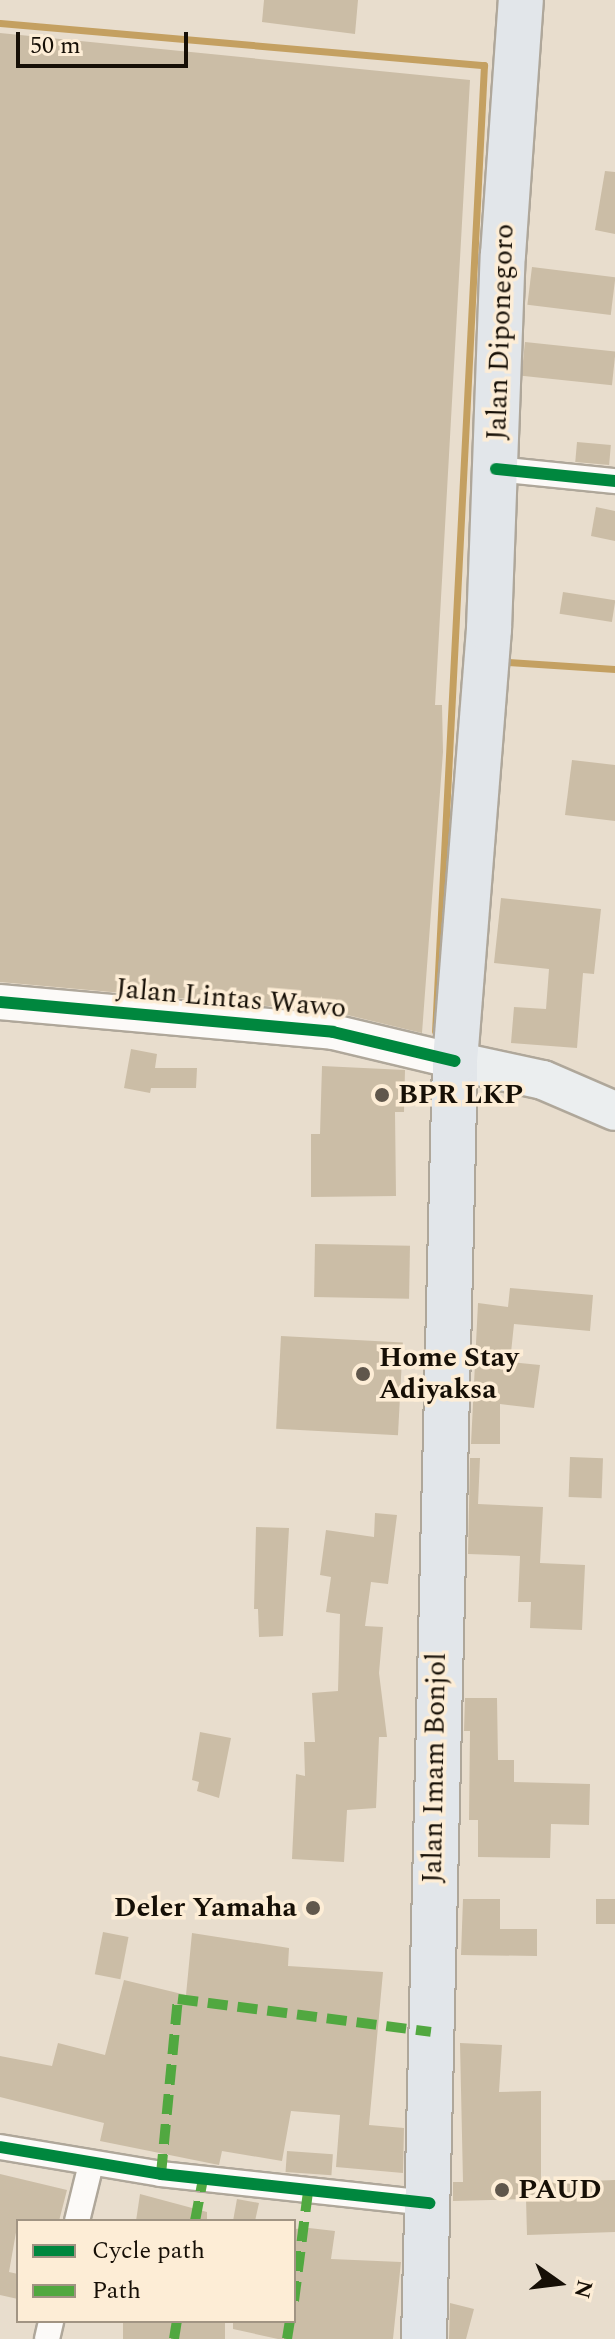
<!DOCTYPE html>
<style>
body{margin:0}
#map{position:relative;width:615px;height:2339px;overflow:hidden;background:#e8ddcd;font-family:Spectral,serif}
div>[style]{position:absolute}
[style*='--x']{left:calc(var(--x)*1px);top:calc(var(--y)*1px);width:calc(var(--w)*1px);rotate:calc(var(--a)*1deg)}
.stream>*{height:7px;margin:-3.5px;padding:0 3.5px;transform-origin:3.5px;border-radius:3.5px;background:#c4a061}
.building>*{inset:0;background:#cbbda6;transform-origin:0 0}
.roads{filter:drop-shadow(2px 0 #afa79a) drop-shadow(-2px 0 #afa79a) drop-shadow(0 2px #afa79a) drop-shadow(0 -2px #afa79a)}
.street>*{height:24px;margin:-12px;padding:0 12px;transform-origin:12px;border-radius:12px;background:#fcfaf8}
.secondary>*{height:34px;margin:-17px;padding:0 17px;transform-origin:17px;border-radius:17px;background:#fcfaf8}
.primary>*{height:38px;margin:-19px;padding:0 19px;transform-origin:19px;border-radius:19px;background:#ebeeef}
.highway>*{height:44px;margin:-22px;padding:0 22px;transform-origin:22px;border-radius:22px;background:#e2e6ea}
.quiet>*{height:10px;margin-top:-5px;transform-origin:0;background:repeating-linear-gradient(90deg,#51a840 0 20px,transparent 0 30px)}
.cycleway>*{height:12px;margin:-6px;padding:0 6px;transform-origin:6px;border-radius:6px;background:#00873e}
.dots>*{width:22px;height:22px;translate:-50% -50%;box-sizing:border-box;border:4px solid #fdedd6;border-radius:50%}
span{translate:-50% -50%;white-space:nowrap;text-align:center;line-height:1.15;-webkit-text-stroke:7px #fdedd6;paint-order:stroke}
.street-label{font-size:28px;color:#160f06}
.poi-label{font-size:28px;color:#160f06;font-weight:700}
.left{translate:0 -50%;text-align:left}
.right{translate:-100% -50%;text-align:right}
.legend{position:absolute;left:16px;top:2219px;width:280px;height:104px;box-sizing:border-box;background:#fdedd6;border:2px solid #a19483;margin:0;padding:10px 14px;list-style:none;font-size:24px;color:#160f06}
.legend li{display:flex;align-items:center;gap:16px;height:40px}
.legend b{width:40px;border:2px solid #a19483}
.north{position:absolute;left:519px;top:2243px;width:80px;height:80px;-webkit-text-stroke:6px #fdedd6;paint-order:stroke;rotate:104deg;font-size:22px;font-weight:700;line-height:32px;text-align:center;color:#160f06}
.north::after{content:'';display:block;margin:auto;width:28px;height:36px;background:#160f06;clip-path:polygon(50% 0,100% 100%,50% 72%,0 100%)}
.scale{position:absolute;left:16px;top:32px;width:172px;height:36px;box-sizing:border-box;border:4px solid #160f06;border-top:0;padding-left:10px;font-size:24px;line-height:28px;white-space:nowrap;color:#160f06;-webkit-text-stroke:6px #fdedd6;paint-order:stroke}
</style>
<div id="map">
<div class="stream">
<i style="--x:0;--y:23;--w:486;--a:5"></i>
<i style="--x:484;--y:65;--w:967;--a:92.9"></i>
<i style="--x:508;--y:662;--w:107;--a:3.7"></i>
</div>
<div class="building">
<i style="clip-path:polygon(264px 0,358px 0,355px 34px,262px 22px)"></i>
<i style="clip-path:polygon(0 33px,470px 80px,435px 705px,442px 705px,443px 752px,422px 1033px,335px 1012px,0 982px)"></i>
<i style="clip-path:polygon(605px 171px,615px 172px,615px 234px,595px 230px)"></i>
<i style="left:532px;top:267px;width:84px;height:38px;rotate:7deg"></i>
<i style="left:525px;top:342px;width:91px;height:34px;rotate:6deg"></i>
<i style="left:577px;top:442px;width:34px;height:20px;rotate:5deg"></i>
<i style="clip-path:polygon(596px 507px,615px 511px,615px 541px,591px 536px)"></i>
<i style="left:563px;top:592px;width:53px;height:22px;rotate:9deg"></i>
<i style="clip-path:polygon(572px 760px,615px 765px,615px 821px,565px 815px)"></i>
<i style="clip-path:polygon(501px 898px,601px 909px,594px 974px,583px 973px,577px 1048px,511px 1043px,514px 1007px,546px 1009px,549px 969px,494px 963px)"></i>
<i style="clip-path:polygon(131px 1049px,157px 1054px,155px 1068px,197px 1068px,196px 1088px,151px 1088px,150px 1093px,124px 1088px)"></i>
<i style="clip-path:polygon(322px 1066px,405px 1070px,404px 1112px,395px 1112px,396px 1196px,311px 1197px,311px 1134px,320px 1134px)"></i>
<i style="left:315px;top:1244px;width:95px;height:53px;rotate:1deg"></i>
<i style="clip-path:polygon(510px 1288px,593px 1295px,590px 1331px,514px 1324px,510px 1362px,540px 1365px,534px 1408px,500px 1404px,500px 1444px,471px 1444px,478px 1303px,508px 1307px)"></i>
<i style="left:281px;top:1336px;width:122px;height:93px;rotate:3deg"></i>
<i style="left:570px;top:1457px;width:33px;height:40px;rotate:2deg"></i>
<i style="clip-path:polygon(470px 1458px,480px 1458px,478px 1504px,543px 1507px,540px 1563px,585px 1565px,582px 1630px,530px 1628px,531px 1602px,518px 1602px,520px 1556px,468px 1554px)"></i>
<i style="clip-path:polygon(375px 1513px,397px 1515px,388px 1584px,371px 1582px,365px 1626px,383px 1627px,379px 1673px,387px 1737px,379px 1737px,376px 1808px,347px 1810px,344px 1862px,292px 1859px,296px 1774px,305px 1776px,304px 1742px,315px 1742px,312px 1693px,338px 1691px,340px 1614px,326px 1612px,331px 1577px,320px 1575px,326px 1530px,374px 1537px)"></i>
<i style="clip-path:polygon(256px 1527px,289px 1528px,283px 1636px,259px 1637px,258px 1609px,254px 1609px)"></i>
<i style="clip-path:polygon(465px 1698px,497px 1698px,498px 1760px,514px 1760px,514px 1782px,590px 1784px,589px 1825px,551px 1824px,550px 1858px,478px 1857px,478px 1820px,469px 1820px,470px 1731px,464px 1731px)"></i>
<i style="clip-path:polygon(200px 1732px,231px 1738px,219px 1798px,197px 1791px,199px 1782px,192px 1780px)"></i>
<i style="clip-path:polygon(463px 1899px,500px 1899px,500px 1929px,537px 1929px,537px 1956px,461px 1955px)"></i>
<i style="left:596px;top:1899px;width:19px;height:25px"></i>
<i style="left:103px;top:1932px;width:26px;height:43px;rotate:11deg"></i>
<i style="clip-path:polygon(192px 1933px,289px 1948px,288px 1966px,383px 1972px,369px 2125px,404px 2128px,403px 2173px,336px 2167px,340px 2115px,291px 2111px,282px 2161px,222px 2151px,219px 2165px,100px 2141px,104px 2123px,0 2097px,0 2056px,52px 2066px,58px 2043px,105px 2055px,124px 1980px,186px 1995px)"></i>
<i style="clip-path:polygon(460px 2043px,502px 2045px,499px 2092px,541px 2091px,541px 2183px,615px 2180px,615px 2232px,527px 2235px,526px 2199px,453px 2201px,453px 2182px,463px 2182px)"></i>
<i style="left:287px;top:2151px;width:46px;height:21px;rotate:4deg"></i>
<i style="clip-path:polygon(0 2174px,67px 2190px,59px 2221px,18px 2221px,9px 2272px,18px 2274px,18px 2299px,0 2295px)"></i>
<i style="clip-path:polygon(140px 2194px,207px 2212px,207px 2221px,136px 2221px)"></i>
<i style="clip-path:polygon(237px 2199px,259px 2203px,255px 2221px,233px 2221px)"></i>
<i style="clip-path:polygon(309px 2228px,335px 2231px,331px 2259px,401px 2262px,393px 2339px,278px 2339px,233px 2329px,233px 2321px,294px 2321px,294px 2229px)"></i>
<i style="clip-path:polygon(450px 2303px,474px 2309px,466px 2339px,449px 2339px)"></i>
<i style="left:123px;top:2321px;width:102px;height:18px"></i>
</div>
<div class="roads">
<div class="street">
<i style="--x:496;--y:469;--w:120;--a:5.8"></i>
<i style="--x:0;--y:2147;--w:163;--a:9.5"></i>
<i style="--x:161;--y:2174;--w:270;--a:6.2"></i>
<i style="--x:77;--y:2221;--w:59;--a:-76.2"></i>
<i style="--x:47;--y:2339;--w:18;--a:-77"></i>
</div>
<div class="secondary">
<i style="--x:0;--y:1002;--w:334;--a:5.1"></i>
<i style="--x:333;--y:1032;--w:125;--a:13.4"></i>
</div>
<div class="primary">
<i style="--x:455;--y:1061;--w:90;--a:12.2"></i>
<i style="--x:543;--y:1080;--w:78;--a:23.3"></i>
</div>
<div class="highway">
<i style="--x:424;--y:2339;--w:1278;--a:-88.61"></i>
<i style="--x:455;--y:1061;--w:433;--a:-85.5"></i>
<i style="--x:489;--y:629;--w:374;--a:-87.9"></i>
<i style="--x:503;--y:255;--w:256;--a:-86"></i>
</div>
</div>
<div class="quiet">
<i style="--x:161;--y:2174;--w:176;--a:-84.5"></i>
<i style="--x:178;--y:1999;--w:255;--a:7.4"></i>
<i style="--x:195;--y:2221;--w:43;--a:-79.2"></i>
<i style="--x:294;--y:2301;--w:111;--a:-82.7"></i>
<i style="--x:174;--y:2339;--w:18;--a:-81"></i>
<i style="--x:287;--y:2339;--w:18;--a:-81"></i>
</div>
<div class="cycleway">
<i style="--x:496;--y:469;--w:120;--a:5.8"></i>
<i style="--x:0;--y:1002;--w:334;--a:5.1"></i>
<i style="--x:333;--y:1032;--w:125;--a:13.4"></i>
<i style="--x:0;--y:2147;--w:163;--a:9.5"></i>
<i style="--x:161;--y:2174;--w:270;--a:6.2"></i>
</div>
<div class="dots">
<i style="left:382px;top:1095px;background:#60574c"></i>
<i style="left:363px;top:1374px;background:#60574c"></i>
<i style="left:313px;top:1908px;background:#60574c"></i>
<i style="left:502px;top:2190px;background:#60574c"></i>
</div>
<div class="street-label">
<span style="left:501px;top:332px;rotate:-88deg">Jalan Diponegoro</span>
<span style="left:231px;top:999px;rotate:5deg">Jalan Lintas Wawo</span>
<span style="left:435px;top:1768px;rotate:-89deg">Jalan Imam Bonjol</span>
</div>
<div class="poi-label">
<span class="left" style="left:398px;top:1095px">BPR LKP</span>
<span class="left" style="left:379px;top:1374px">Home Stay<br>Adiyaksa</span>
<span class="right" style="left:297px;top:1908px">Deler Yamaha</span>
<span class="left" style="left:518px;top:2190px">PAUD</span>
</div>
<ul class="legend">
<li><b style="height:10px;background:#00873e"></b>Cycle path</li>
<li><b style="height:10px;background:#51a840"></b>Path</li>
</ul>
<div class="north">N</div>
<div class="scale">50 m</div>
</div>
